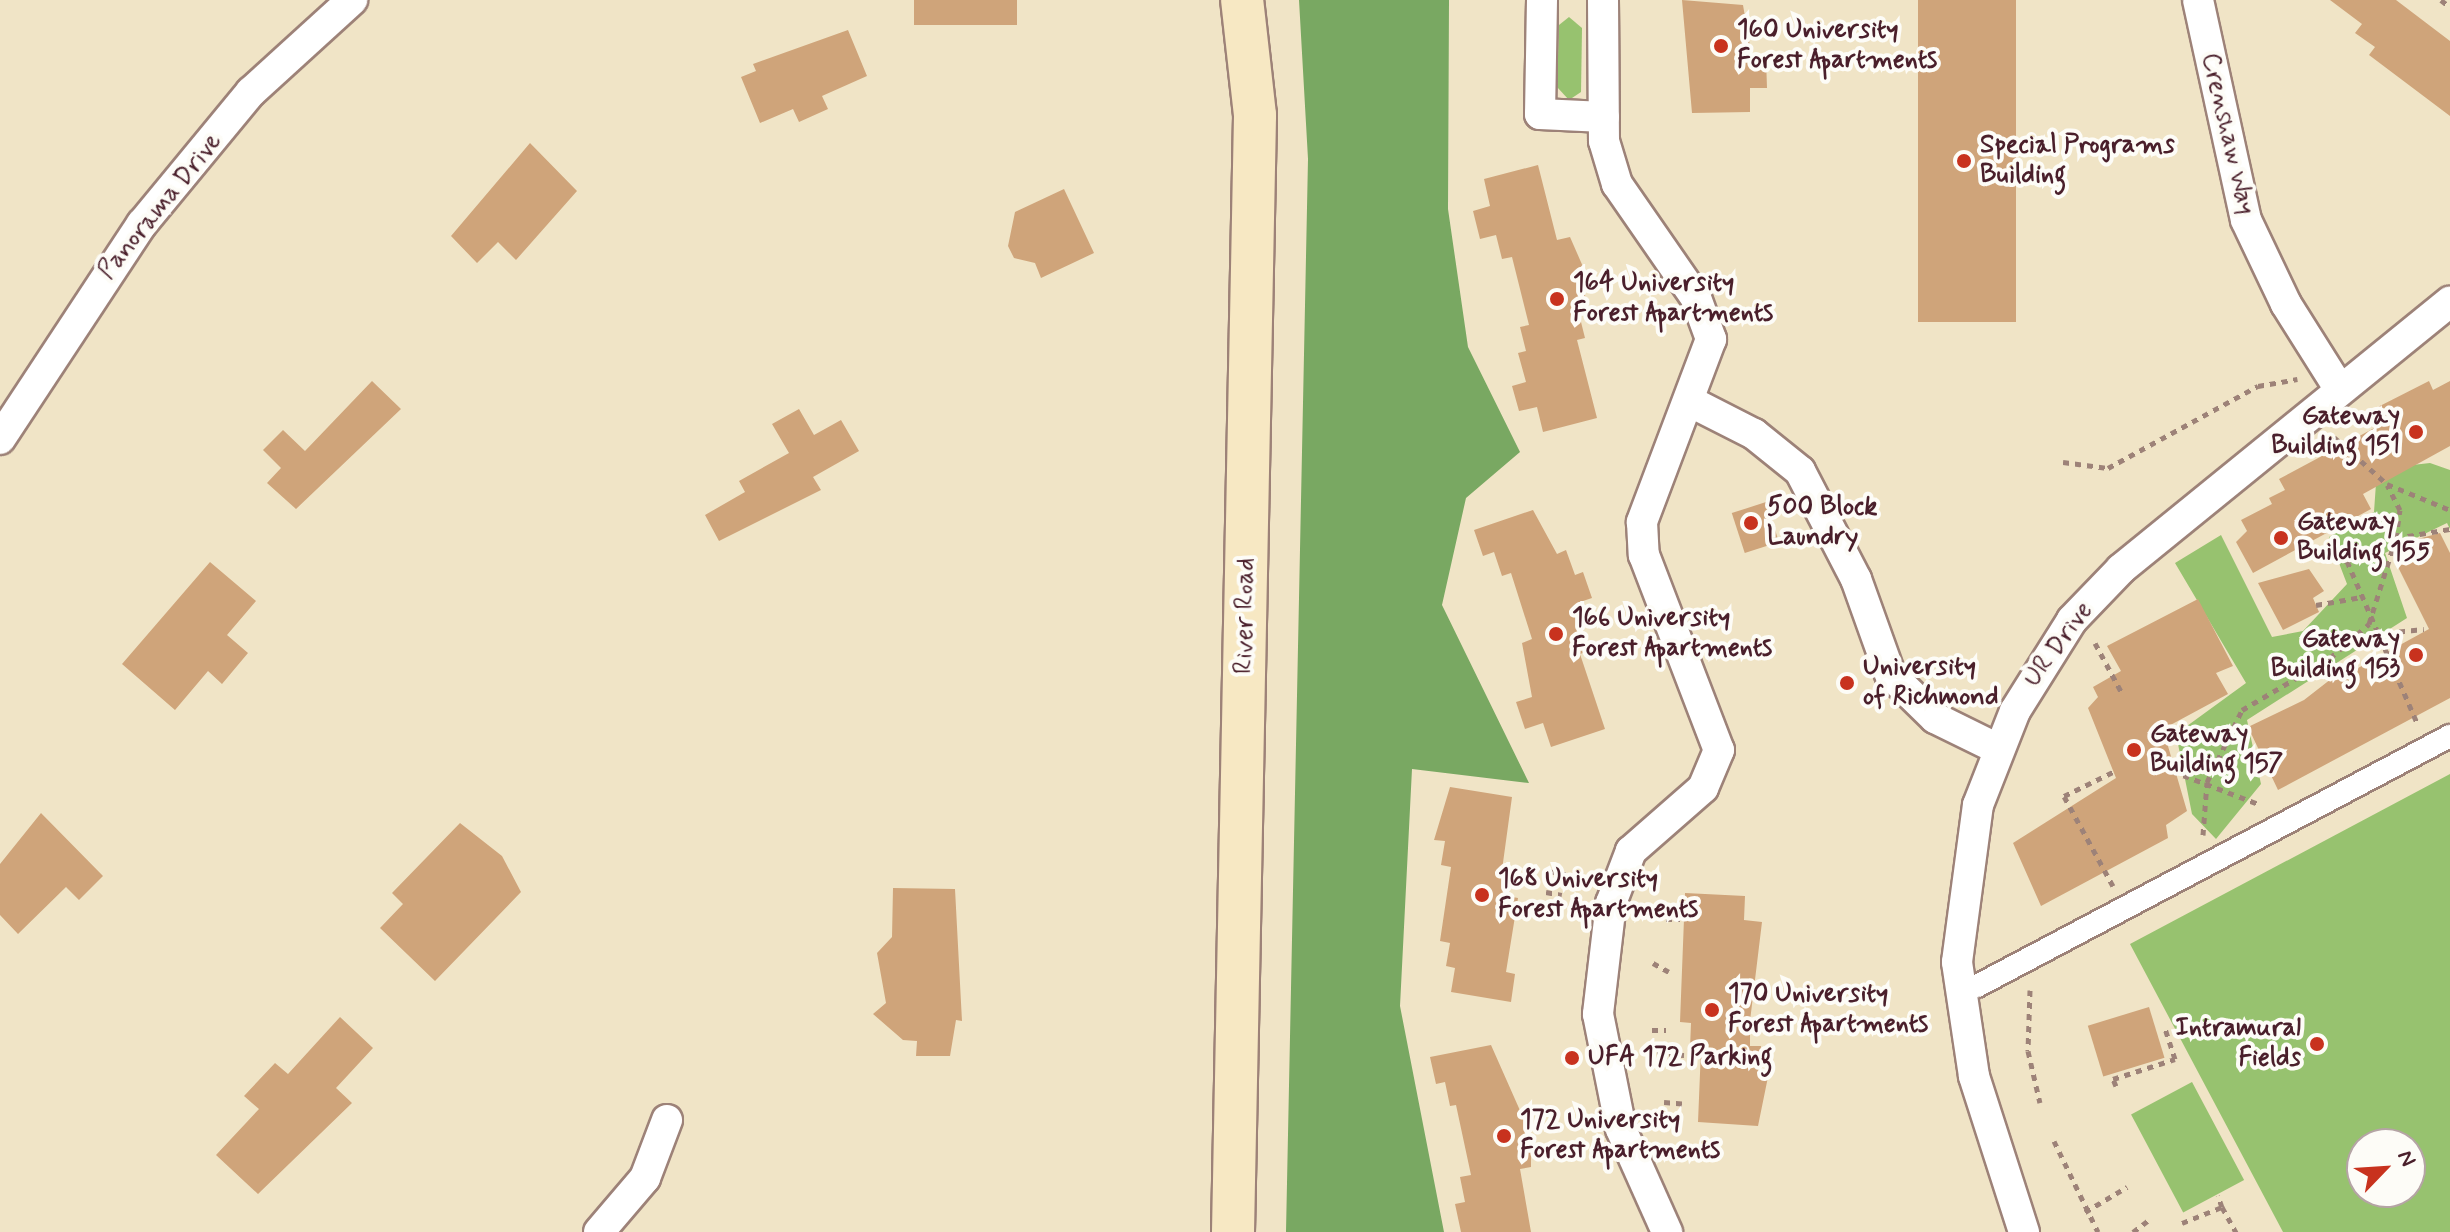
<!DOCTYPE html>
<style>
body{margin:0}
#map{position:relative;width:2450px;height:1232px;overflow:hidden;background:#f0e4c6;font-family:Mynerve,sans-serif}
div>[style]{position:absolute}
[style*='--x']{left:calc(var(--x)*1px);top:calc(var(--y)*1px);width:calc(var(--w)*1px);rotate:calc(var(--a)*1deg)}
.green>*{inset:0;background:#97c26f;transform-origin:0 0}
.forest>*{inset:0;background:#79a862}
.building>*{inset:0;background:#cfa47a;transform-origin:0 0}
.path>*{height:5px;margin-top:-2.5px;transform-origin:0;background:repeating-linear-gradient(90deg,#9d8278 0 6px,transparent 0 12px)}
.roads{filter:drop-shadow(2px 0 #9d8278) drop-shadow(-2px 0 #9d8278) drop-shadow(0 2px #9d8278) drop-shadow(0 -2px #9d8278)}
.pedestrian>*{height:22px;margin:-11px;padding:0 11px;transform-origin:11px;border-radius:11px;background:#fff}
.minor>*{height:30px;margin:-15px;padding:0 15px;transform-origin:15px;border-radius:15px;background:#fff}
.secondary>*{height:42px;margin:-21px;padding:0 21px;transform-origin:21px;border-radius:21px;background:#f7e8c3}
.dots>*{width:22px;height:22px;translate:-50% -50%;box-sizing:border-box;border:4px solid #fdfcf7;border-radius:50%}
span{translate:-50% -50%;white-space:nowrap;text-align:center;line-height:1.15;-webkit-text-stroke:8px #fdfcf7;paint-order:stroke}
.poi-label{font-size:26px;color:#4a1f2b;font-weight:700}
.left{translate:0 -50%;text-align:left}
.right{translate:-100% -50%;text-align:right}
.street-label{font-size:26px;color:#4a1f2b}
.north{position:absolute;left:2346px;top:1128px;width:80px;height:80px;box-sizing:border-box;background:#fdfcf7;border:2px solid #b5a4a5;border-radius:50%;rotate:65deg;font-size:22px;font-weight:700;line-height:32px;text-align:center;color:#4a1f2b}
.north::after{content:'';display:block;margin:auto;width:28px;height:36px;background:#c8321e;clip-path:polygon(50% 0,100% 100%,50% 72%,0 100%)}
</style>
<div id="map">
<div class="green">
<i style="clip-path:polygon(1569px 17px,1582px 28px,1581px 92px,1569px 100px,1557px 87px,1559px 25px)"></i>
<i style="clip-path:polygon(2430px 463px,2450px 470px,2450px 529px,2447px 523px,2385px 553px,2407px 618px,2247px 720px,2261px 784px,2216px 839px,2192px 814px,2176px 734px,2246px 683px,2175px 563px,2221px 535px,2272px 637px,2303px 631px,2347px 584px,2329px 537px,2374px 512px,2377px 469px)"></i>
<i style="clip-path:polygon(evenodd,2450px 774px,2450px 1232px,2283px 1232px,2130px 944px,2450px 774px,2362px 1144px,2410px 1144px,2410px 1192px,2362px 1192px,2362px 1144px)"></i>
<i style="left:2192px;top:1082px;width:111px;height:69px;rotate:62deg"></i>
</div>
<div class="forest">
<i style="clip-path:polygon(1299px 0,1449px 0,1448px 209px,1468px 347px,1520px 452px,1466px 498px,1442px 605px,1529px 783px,1412px 769px,1400px 1006px,1444px 1232px,1286px 1232px,1308px 159px)"></i>
</div>
<div class="building">
<i style="left:914px;top:0;width:103px;height:25px"></i>
<i style="clip-path:polygon(1682px 0,1743px 5px,1752px 58px,1766px 58px,1767px 88px,1750px 88px,1750px 112px,1692px 113px)"></i>
<i style="left:1918px;top:0;width:98px;height:322px"></i>
<i style="clip-path:polygon(2330px 0,2396px 0,2450px 41px,2450px 116px,2369px 55px,2375px 47px,2355px 33px,2362px 24px)"></i>
<i style="clip-path:polygon(848px 30px,867px 76px,822px 96px,828px 109px,799px 122px,793px 109px,760px 123px,741px 77px,756px 71px,753px 64px)"></i>
<i style="clip-path:polygon(530px 143px,577px 191px,516px 260px,498px 242px,477px 263px,451px 236px)"></i>
<i style="clip-path:polygon(1538px 165px,1557px 240px,1570px 237px,1591px 285px,1583px 287px,1589px 311px,1579px 314px,1585px 338px,1577px 340px,1597px 418px,1543px 432px,1537px 407px,1519px 411px,1512px 386px,1526px 382px,1518px 353px,1526px 351px,1520px 327px,1529px 325px,1512px 257px,1502px 259px,1496px 235px,1480px 239px,1473px 211px,1490px 206px,1484px 179px)"></i>
<i style="clip-path:polygon(1064px 189px,1094px 253px,1041px 278px,1035px 263px,1014px 258px,1008px 246px,1015px 212px)"></i>
<i style="clip-path:polygon(372px 381px,401px 409px,296px 509px,267px 483px,281px 468px,263px 450px,283px 430px,305px 451px)"></i>
<i style="clip-path:polygon(2429px 381px,2433px 390px,2450px 381px,2450px 446px,2363px 494px,2371px 509px,2253px 573px,2236px 542px,2247px 531px,2241px 520px,2272px 504px,2269px 498px,2285px 490px,2279px 479px,2378px 426px,2370px 411px)"></i>
<i style="clip-path:polygon(799px 409px,814px 435px,841px 420px,859px 451px,813px 477px,821px 490px,719px 541px,705px 515px,745px 492px,739px 481px,789px 453px,772px 424px)"></i>
<i style="left:1766px;top:502px;width:42px;height:36px;rotate:72deg"></i>
<i style="clip-path:polygon(1533px 510px,1557px 554px,1566px 550px,1575px 575px,1583px 572px,1592px 598px,1583px 601px,1591px 624px,1581px 628px,1589px 651px,1580px 654px,1605px 729px,1551px 747px,1543px 723px,1525px 729px,1516px 702px,1532px 697px,1522px 643px,1532px 639px,1511px 573px,1502px 576px,1494px 552px,1483px 556px,1474px 530px)"></i>
<i style="clip-path:polygon(2440px 533px,2450px 553px,2450px 698px,2278px 790px,2248px 727px,2304px 700px,2349px 665px,2358px 668px,2429px 629px,2394px 559px,2414px 540px)"></i>
<i style="clip-path:polygon(210px 562px,256px 601px,227px 635px,248px 653px,222px 684px,208px 671px,175px 710px,122px 664px)"></i>
<i style="clip-path:polygon(2309px 569px,2324px 591px,2313px 598px,2319px 612px,2283px 630px,2258px 583px)"></i>
<i style="clip-path:polygon(2198px 599px,2233px 666px,2216px 673px,2228px 694px,2163px 729px,2187px 811px,2166px 825px,2168px 838px,2041px 906px,2013px 843px,2116px 778px,2088px 708px,2098px 697px,2093px 687px,2121px 671px,2107px 646px)"></i>
<i style="clip-path:polygon(1450px 787px,1512px 797px,1502px 870px,1511px 871px,1507px 896px,1518px 898px,1506px 972px,1515px 974px,1511px 1002px,1451px 992px,1455px 968px,1446px 966px,1450px 943px,1440px 941px,1451px 867px,1441px 865px,1445px 841px,1434px 840px)"></i>
<i style="clip-path:polygon(41px 813px,103px 876px,79px 900px,66px 887px,18px 934px,0 915px,0 864px)"></i>
<i style="clip-path:polygon(460px 823px,502px 856px,521px 892px,435px 981px,380px 928px,403px 904px,392px 893px)"></i>
<i style="clip-path:polygon(893px 888px,955px 889px,962px 1021px,956px 1020px,950px 1056px,916px 1056px,917px 1041px,903px 1040px,873px 1014px,886px 1003px,877px 953px,892px 937px)"></i>
<i style="clip-path:polygon(1685px 893px,1745px 896px,1744px 920px,1762px 922px,1750px 1021px,1750px 1046px,1761px 1046px,1759px 1072px,1769px 1072px,1758px 1126px,1698px 1122px,1701px 1049px,1690px 1048px,1691px 1023px,1680px 1022px)"></i>
<i style="left:2149px;top:1007px;width:53px;height:64px;rotate:73deg"></i>
<i style="clip-path:polygon(340px 1017px,373px 1048px,336px 1088px,352px 1103px,258px 1194px,216px 1155px,259px 1109px,244px 1096px,275px 1063px,288px 1074px)"></i>
<i style="clip-path:polygon(1491px 1045px,1522px 1115px,1531px 1113px,1531px 1167px,1520px 1169px,1531px 1232px,1461px 1232px,1455px 1204px,1465px 1202px,1460px 1177px,1471px 1175px,1456px 1105px,1450px 1106px,1445px 1082px,1436px 1084px,1430px 1057px)"></i>
</div>
<div class="path">
<i style="--x:2441;--y:0;--w:11;--a:38"></i>
<i style="--x:2334;--y:437;--w:71;--a:41.6"></i>
<i style="--x:2387;--y:484;--w:68;--a:22.4"></i>
<i style="--x:2063;--y:462;--w:45;--a:7.6"></i>
<i style="--x:2108;--y:468;--w:171;--a:-28.7"></i>
<i style="--x:2258;--y:386;--w:40;--a:-10"></i>
<i style="--x:2333;--y:556;--w:15;--a:20"></i>
<i style="--x:2347;--y:561;--w:54;--a:-25.1"></i>
<i style="--x:2396;--y:538;--w:28;--a:-82"></i>
<i style="--x:2400;--y:510;--w:28;--a:-117"></i>
<i style="--x:2347;--y:561;--w:179;--a:66.6"></i>
<i style="--x:2316;--y:605;--w:46;--a:-10.1"></i>
<i style="--x:2375;--y:634;--w:49;--a:-5.8"></i>
<i style="--x:2095;--y:643;--w:59;--a:61.7"></i>
<i style="--x:2172;--y:771;--w:95;--a:20.9"></i>
<i style="--x:2203;--y:835;--w:53;--a:-85.7"></i>
<i style="--x:2207;--y:782;--w:80;--a:-64.1"></i>
<i style="--x:2242;--y:710;--w:102;--a:-30.6"></i>
<i style="--x:2330;--y:658;--w:52;--a:-41.1"></i>
<i style="--x:2369;--y:624;--w:90;--a:-72.6"></i>
<i style="--x:2396;--y:538;--w:55;--a:-9.5"></i>
<i style="--x:1548;--y:871;--w:20;--a:11"></i>
<i style="--x:2113;--y:886;--w:102;--a:-118.6"></i>
<i style="--x:2064;--y:796;--w:55;--a:-26.1"></i>
<i style="--x:1546;--y:892;--w:16;--a:11"></i>
<i style="--x:1666;--y:919;--w:14;--a:0"></i>
<i style="--x:1653;--y:963;--w:18;--a:29"></i>
<i style="--x:2030;--y:990;--w:61;--a:91.9"></i>
<i style="--x:2028;--y:1051;--w:53;--a:77"></i>
<i style="--x:1652;--y:1030;--w:14;--a:0"></i>
<i style="--x:1657;--y:1054;--w:27;--a:2"></i>
<i style="--x:2116;--y:1086;--w:8;--a:-113"></i>
<i style="--x:2113;--y:1079;--w:65;--a:-17.9"></i>
<i style="--x:2175;--y:1059;--w:35;--a:-108"></i>
<i style="--x:1664;--y:1102;--w:21;--a:5"></i>
<i style="--x:2054;--y:1141;--w:101;--a:64.2"></i>
<i style="--x:2222;--y:1207;--w:29;--a:61"></i>
<i style="--x:2085;--y:1212;--w:49;--a:-30.8"></i>
<i style="--x:2182;--y:1223;--w:43;--a:-21.8"></i>
<i style="--x:2222;--y:1207;--w:12;--a:-110"></i>
<i style="--x:2133;--y:1232;--w:21;--a:-37"></i>
</div>
<div class="roads">
<div class="pedestrian">
<i style="--x:1977;--y:986;--w:535;--a:-27.86"></i>
</div>
<div class="minor">
<i style="--x:1542;--y:0;--w:114;--a:91"></i>
<i style="--x:1540;--y:114;--w:64;--a:2.7"></i>
<i style="--x:1603;--y:0;--w:141;--a:89.6"></i>
<i style="--x:1604;--y:141;--w:45;--a:73.2"></i>
<i style="--x:1617;--y:184;--w:139;--a:55.3"></i>
<i style="--x:1696;--y:298;--w:44;--a:69.9"></i>
<i style="--x:1711;--y:339;--w:196;--a:110.7"></i>
<i style="--x:1642;--y:522;--w:33;--a:87"></i>
<i style="--x:1644;--y:555;--w:209;--a:69"></i>
<i style="--x:1719;--y:750;--w:41;--a:112.8"></i>
<i style="--x:1703;--y:788;--w:96;--a:138.8"></i>
<i style="--x:1631;--y:851;--w:56;--a:111"></i>
<i style="--x:1611;--y:903;--w:112;--a:96.7"></i>
<i style="--x:1598;--y:1014;--w:117;--a:78.7"></i>
<i style="--x:1621;--y:1129;--w:113;--a:65.9"></i>
<i style="--x:2198;--y:0;--w:225;--a:77.7"></i>
<i style="--x:2246;--y:220;--w:93;--a:64.5"></i>
<i style="--x:2286;--y:304;--w:99;--a:57.8"></i>
<i style="--x:1689;--y:401;--w:73;--a:26.9"></i>
<i style="--x:1754;--y:434;--w:59;--a:38.8"></i>
<i style="--x:1800;--y:471;--w:122;--a:62.6"></i>
<i style="--x:1856;--y:579;--w:101;--a:70.3"></i>
<i style="--x:1890;--y:674;--w:63;--a:44.4"></i>
<i style="--x:1935;--y:718;--w:70;--a:26.2"></i>
<i style="--x:0;--y:439;--w:258;--a:-56.6"></i>
<i style="--x:142;--y:224;--w:171;--a:-50.5"></i>
<i style="--x:251;--y:92;--w:137;--a:-42.3"></i>
<i style="--x:599;--y:1232;--w:71;--a:-49.6"></i>
<i style="--x:645;--y:1178;--w:62;--a:-69.2"></i>
<i style="--x:2024;--y:1232;--w:164;--a:-107.8"></i>
<i style="--x:1974;--y:1076;--w:115;--a:-98.5"></i>
<i style="--x:1957;--y:962;--w:158;--a:-82.4"></i>
<i style="--x:1978;--y:805;--w:101;--a:-68.5"></i>
<i style="--x:2015;--y:711;--w:107;--a:-57.9"></i>
<i style="--x:2072;--y:620;--w:71;--a:-46.1"></i>
<i style="--x:2121;--y:569;--w:424;--a:-39.1"></i>
</div>
<div class="secondary">
<i style="--x:1233;--y:1232;--w:1117;--a:-88.87"></i>
<i style="--x:1255;--y:115;--w:116;--a:-96.4"></i>
</div>
</div>
<div class="dots">
<i style="left:1721px;top:46px;background:#c8321e"></i>
<i style="left:1964px;top:161px;background:#c8321e"></i>
<i style="left:1557px;top:299px;background:#c8321e"></i>
<i style="left:2416px;top:432px;background:#c8321e"></i>
<i style="left:1751px;top:523px;background:#c8321e"></i>
<i style="left:2281px;top:538px;background:#c8321e"></i>
<i style="left:1556px;top:634px;background:#c8321e"></i>
<i style="left:2416px;top:655px;background:#c8321e"></i>
<i style="left:1847px;top:683px;background:#c8321e"></i>
<i style="left:2134px;top:750px;background:#c8321e"></i>
<i style="left:1482px;top:895px;background:#c8321e"></i>
<i style="left:1712px;top:1010px;background:#c8321e"></i>
<i style="left:2317px;top:1044px;background:#c8321e"></i>
<i style="left:1572px;top:1058px;background:#c8321e"></i>
<i style="left:1504px;top:1136px;background:#c8321e"></i>
</div>
<div class="poi-label">
<span class="left" style="left:1737px;top:46px">160 University<br>Forest Apartments</span>
<span class="left" style="left:1980px;top:161px">Special Programs<br>Building</span>
<span class="left" style="left:1573px;top:299px">164 University<br>Forest Apartments</span>
<span class="right" style="left:2400px;top:432px">Gateway<br>Building 151</span>
<span class="left" style="left:1767px;top:523px">500 Block<br>Laundry</span>
<span class="left" style="left:2297px;top:538px">Gateway<br>Building 155</span>
<span class="left" style="left:1572px;top:634px">166 University<br>Forest Apartments</span>
<span class="right" style="left:2400px;top:655px">Gateway<br>Building 153</span>
<span class="left" style="left:1863px;top:683px">University<br>of Richmond</span>
<span class="left" style="left:2150px;top:750px">Gateway<br>Building 157</span>
<span class="left" style="left:1498px;top:895px">168 University<br>Forest Apartments</span>
<span class="left" style="left:1728px;top:1010px">170 University<br>Forest Apartments</span>
<span class="right" style="left:2301px;top:1044px">Intramural<br>Fields</span>
<span class="left" style="left:1588px;top:1058px">UFA 172 Parking</span>
<span class="left" style="left:1520px;top:1136px">172 University<br>Forest Apartments</span>
</div>
<div class="street-label">
<span style="left:2227px;top:134px;rotate:77deg">Crenshaw Way</span>
<span style="left:161px;top:207px;rotate:-51deg">Panorama Drive</span>
<span style="left:1246px;top:616px;rotate:-89deg">River Road</span>
<span style="left:2059px;top:645px;rotate:-54deg">UR Drive</span>
</div>
<div class="north">N</div>
</div>
